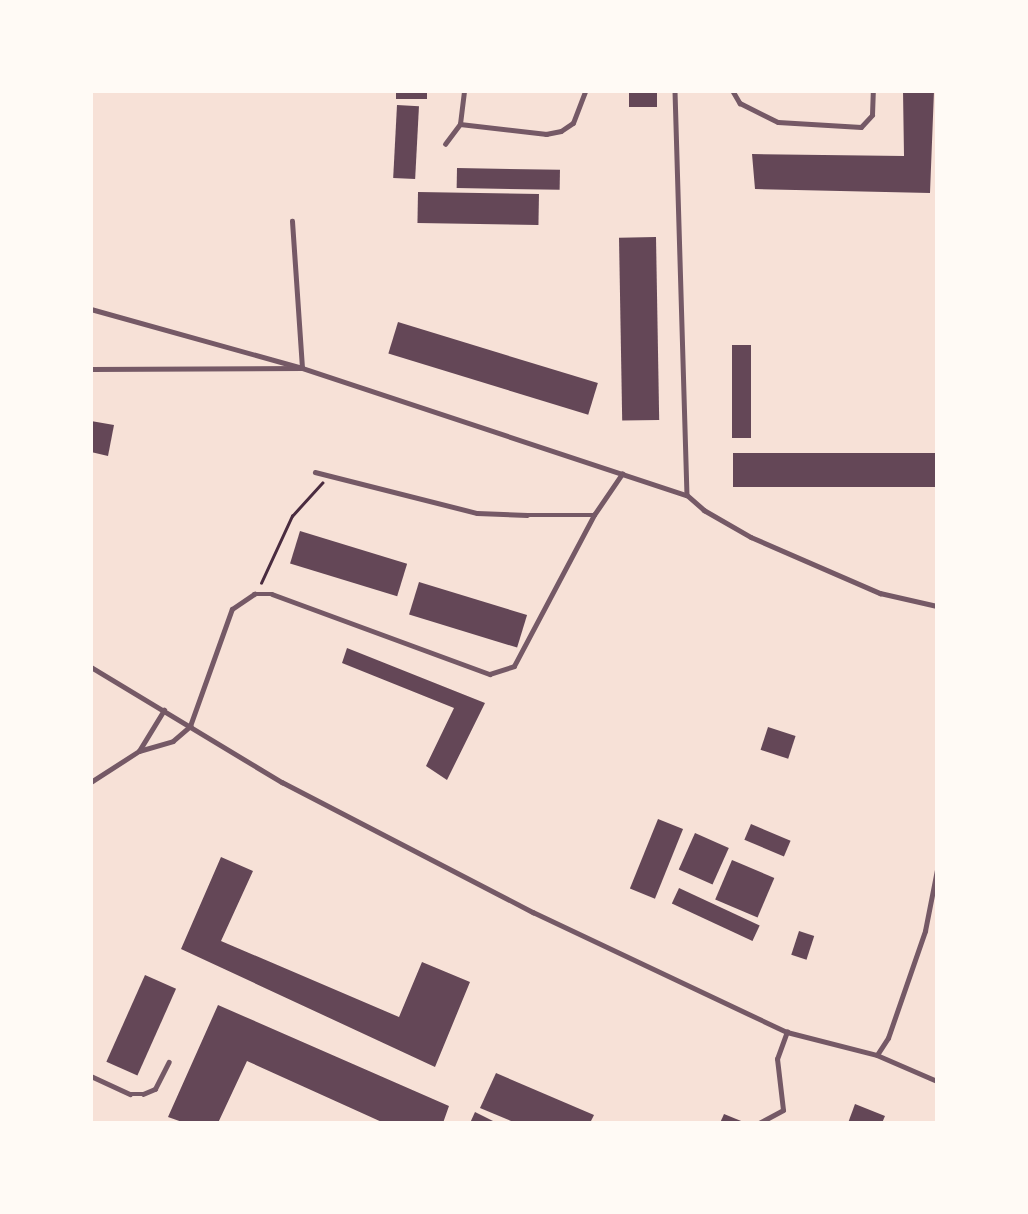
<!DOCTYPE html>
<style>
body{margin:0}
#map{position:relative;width:1028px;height:1214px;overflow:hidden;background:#f7e1d7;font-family:Montserrat,sans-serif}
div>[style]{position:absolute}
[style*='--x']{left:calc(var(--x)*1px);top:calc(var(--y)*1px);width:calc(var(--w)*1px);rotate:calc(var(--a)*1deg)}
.building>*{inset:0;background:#644757;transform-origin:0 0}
.path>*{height:2.5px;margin:-1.25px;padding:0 1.25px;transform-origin:1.25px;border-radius:1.25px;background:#4a2c40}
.service>*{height:4.5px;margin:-2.25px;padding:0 2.25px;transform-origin:2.25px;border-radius:2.25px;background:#755966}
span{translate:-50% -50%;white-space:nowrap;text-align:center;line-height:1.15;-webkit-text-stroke:5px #fffaf5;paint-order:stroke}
.frame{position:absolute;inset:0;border:93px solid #fffaf5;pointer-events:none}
</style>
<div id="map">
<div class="building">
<i style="left:396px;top:91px;width:31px;height:8px"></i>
<i style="left:629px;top:91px;width:28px;height:16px"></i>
<i style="clip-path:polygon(903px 91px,934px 91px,930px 193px,755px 189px,752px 154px,904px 156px)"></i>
<i style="left:397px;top:105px;width:22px;height:73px;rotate:3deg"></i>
<i style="left:457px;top:168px;width:103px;height:20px;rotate:1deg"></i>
<i style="left:418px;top:192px;width:121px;height:31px;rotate:1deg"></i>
<i style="left:656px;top:237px;width:183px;height:37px;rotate:89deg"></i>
<i style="left:398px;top:322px;width:209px;height:33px;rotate:17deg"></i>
<i style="left:732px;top:345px;width:19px;height:93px"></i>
<i style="clip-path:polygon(91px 421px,114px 425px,108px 456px,91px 452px)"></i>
<i style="left:937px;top:453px;width:34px;height:204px;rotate:90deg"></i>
<i style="left:300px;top:531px;width:112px;height:34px;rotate:17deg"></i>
<i style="left:419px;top:582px;width:113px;height:34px;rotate:17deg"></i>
<i style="clip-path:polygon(347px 648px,485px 703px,447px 780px,426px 766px,454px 708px,342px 663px)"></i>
<i style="left:768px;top:727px;width:29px;height:24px;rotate:18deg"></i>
<i style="left:658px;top:819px;width:27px;height:75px;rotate:22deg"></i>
<i style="left:751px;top:824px;width:43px;height:17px;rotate:23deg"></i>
<i style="left:695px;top:833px;width:37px;height:40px;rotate:24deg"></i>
<i style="clip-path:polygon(221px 857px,253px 871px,221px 941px,399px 1017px,422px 962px,470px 982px,435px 1067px,181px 949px)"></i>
<i style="left:732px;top:860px;width:46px;height:43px;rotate:23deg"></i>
<i style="left:679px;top:888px;width:89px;height:17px;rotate:25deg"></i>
<i style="left:799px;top:931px;width:16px;height:25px;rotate:18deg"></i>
<i style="left:145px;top:975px;width:34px;height:95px;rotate:24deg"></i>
<i style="clip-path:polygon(218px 1005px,449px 1106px,443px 1123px,384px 1123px,247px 1061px,218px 1123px,185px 1123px,168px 1117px)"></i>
<i style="clip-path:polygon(496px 1073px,594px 1115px,590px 1123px,516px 1123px,480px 1108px)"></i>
<i style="clip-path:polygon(855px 1104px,885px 1116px,882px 1123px,848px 1123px)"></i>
<i style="clip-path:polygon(475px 1112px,497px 1123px,470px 1123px)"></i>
<i style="clip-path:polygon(724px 1114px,746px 1123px,720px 1123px)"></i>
</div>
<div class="path">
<i style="--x:261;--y:583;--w:74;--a:-65.2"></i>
<i style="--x:292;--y:516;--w:45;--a:-47.7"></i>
</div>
<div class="service">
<i style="--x:675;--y:91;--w:404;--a:88.3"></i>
<i style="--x:687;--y:495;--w:23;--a:41"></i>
<i style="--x:704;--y:510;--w:54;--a:29.9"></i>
<i style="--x:751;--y:537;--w:141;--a:23.5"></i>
<i style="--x:880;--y:593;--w:58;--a:12.8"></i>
<i style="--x:733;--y:91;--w:14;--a:60"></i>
<i style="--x:740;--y:103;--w:42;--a:26.6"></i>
<i style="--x:778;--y:122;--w:83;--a:3.4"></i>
<i style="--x:861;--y:127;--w:16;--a:-47"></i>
<i style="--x:872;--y:115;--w:24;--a:-88"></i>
<i style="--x:460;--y:124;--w:87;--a:6.6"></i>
<i style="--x:546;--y:134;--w:15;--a:-11"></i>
<i style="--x:561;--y:131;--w:14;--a:-34"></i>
<i style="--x:573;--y:123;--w:34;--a:-69"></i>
<i style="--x:445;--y:144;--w:25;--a:-53"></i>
<i style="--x:460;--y:124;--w:33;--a:-83"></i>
<i style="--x:91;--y:309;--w:219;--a:15.6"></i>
<i style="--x:302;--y:368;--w:405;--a:18.3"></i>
<i style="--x:91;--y:369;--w:211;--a:-0.3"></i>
<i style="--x:302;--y:368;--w:147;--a:-93.9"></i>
<i style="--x:315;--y:472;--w:167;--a:14.2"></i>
<i style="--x:477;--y:513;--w:50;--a:2.3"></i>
<i style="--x:527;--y:515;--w:67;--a:0"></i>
<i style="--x:594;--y:515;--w:50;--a:-55.7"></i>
<i style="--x:91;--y:667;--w:223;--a:31.1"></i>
<i style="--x:282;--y:782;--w:283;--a:27.4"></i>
<i style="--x:533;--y:912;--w:281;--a:25.3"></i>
<i style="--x:787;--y:1032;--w:93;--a:14.3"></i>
<i style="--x:877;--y:1055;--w:20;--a:-57"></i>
<i style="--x:888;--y:1038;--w:113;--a:-70.9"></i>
<i style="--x:925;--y:931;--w:62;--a:-78.9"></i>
<i style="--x:139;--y:751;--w:48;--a:-58.6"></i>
<i style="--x:91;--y:782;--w:57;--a:-32.9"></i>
<i style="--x:139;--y:751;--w:35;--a:-16"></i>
<i style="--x:173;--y:741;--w:23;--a:-41"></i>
<i style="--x:190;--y:726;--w:124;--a:-70.3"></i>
<i style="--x:232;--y:609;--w:27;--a:-34"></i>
<i style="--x:254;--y:594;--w:18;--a:0"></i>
<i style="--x:272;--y:594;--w:232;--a:20.2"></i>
<i style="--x:490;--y:674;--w:25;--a:-18"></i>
<i style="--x:514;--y:666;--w:171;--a:-62.1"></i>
<i style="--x:877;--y:1055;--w:65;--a:23.4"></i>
<i style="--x:91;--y:1076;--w:43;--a:24.8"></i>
<i style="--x:130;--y:1094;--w:13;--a:0"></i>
<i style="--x:143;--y:1094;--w:13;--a:-23"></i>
<i style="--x:155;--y:1089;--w:30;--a:-63"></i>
<i style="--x:759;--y:1123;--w:27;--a:-28"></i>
<i style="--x:783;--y:1110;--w:51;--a:-96.7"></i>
<i style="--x:777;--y:1059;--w:29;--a:-70"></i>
</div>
<div class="frame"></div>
</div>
